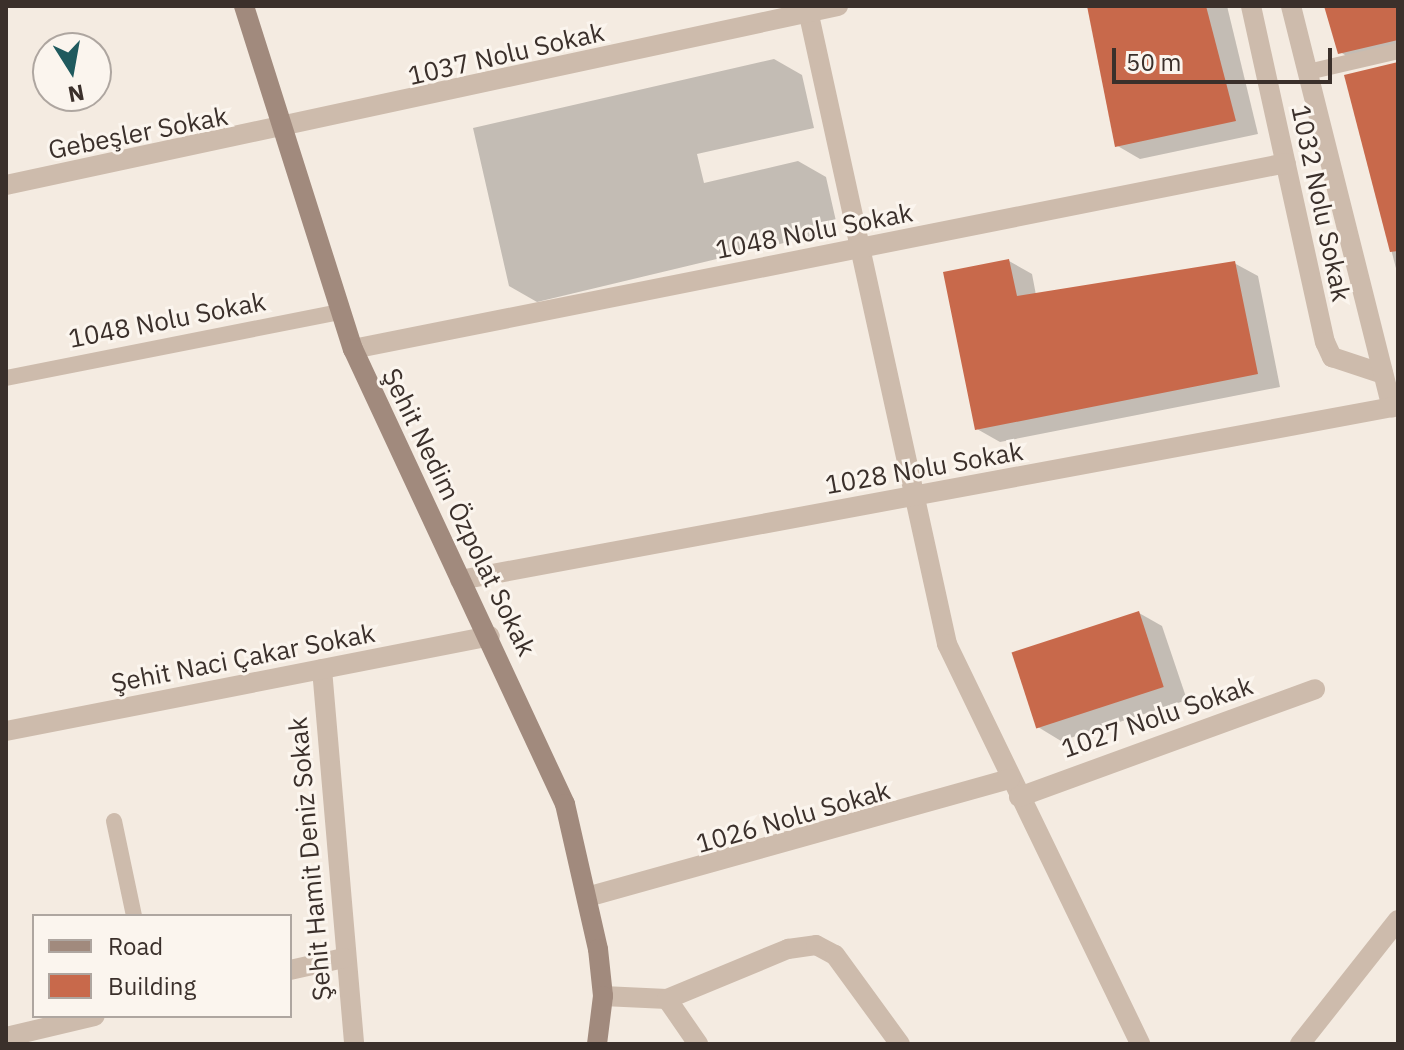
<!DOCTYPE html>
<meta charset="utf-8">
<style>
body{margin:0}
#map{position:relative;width:1404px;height:1050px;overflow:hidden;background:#f4ebe1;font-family:"IBM Plex Sans",sans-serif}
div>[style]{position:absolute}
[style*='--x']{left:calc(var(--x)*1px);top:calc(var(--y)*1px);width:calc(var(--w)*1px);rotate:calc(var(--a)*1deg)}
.shadow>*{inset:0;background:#0003}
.building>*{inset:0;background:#c8694b;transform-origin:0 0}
.lane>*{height:16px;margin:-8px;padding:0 8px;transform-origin:8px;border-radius:8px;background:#cdbbac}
.street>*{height:20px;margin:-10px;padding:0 10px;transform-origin:10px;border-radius:10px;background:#cdbbac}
.secondary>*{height:20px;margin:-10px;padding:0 10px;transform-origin:10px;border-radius:10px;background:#a18a7d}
span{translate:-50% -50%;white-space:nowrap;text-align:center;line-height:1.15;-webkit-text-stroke:6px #fbf5ee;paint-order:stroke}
.street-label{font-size:26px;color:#3b302b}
.frame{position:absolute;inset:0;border:8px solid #3b302b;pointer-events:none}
.legend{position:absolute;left:32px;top:914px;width:260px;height:104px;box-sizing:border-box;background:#fbf5ee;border:2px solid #aea6a0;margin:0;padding:10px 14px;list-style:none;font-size:24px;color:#3b302b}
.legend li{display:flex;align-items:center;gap:16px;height:40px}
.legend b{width:40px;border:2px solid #aea6a0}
.north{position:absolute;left:32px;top:32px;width:80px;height:80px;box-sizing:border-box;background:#fbf5ee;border:2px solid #aea6a0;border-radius:50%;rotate:169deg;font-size:22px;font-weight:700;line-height:32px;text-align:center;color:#3b302b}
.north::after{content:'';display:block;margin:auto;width:28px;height:36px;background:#1f5a5e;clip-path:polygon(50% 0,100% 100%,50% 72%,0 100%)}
.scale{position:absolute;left:1112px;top:48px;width:220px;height:36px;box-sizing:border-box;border:4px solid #3b302b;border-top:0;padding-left:10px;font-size:24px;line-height:28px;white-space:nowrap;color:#3b302b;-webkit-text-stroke:6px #fbf5ee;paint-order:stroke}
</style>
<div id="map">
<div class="shadow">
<i style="clip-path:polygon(1089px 6px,1227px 6px,1258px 134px,1140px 159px,1116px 145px)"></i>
<i style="clip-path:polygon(1327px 6px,1398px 6px,1398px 58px,1363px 66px,1340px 52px)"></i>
<i style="clip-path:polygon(774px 59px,802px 75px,814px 128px,697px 154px,704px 183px,798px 161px,826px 177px,838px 230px,537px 302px,509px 286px,473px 128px)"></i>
<i style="clip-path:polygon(1398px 64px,1398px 276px,1346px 76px)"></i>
<i style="clip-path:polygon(1009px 261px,1032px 274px,1036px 295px,1234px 263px,1258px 276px,1280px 387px,1000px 442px,977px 429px)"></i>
<i style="clip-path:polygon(1139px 613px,1162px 626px,1187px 700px,1061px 741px,1038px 727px)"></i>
</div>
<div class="building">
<i style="clip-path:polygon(1087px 6px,1206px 6px,1236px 121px,1115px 147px)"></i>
<i style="clip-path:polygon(1324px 6px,1398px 6px,1398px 40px,1338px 54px)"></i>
<i style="clip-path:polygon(1398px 62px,1398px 251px,1390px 252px,1344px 75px)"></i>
<i style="clip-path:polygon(1009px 259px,1017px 296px,1235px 261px,1258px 374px,975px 430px,943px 272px)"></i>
<i style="left:1139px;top:611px;width:80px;height:134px;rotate:72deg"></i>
</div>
<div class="lane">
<i style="--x:1308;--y:72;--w:92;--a:-13.1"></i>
<i style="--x:6;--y:378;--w:338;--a:-11.2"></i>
<i style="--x:114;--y:821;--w:97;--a:78.1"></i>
</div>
<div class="street">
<i style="--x:807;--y:6;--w:653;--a:77.62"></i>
<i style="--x:947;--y:644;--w:444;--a:64.2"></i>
<i style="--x:1251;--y:6;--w:344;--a:77.6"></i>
<i style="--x:1325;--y:342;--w:17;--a:65"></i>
<i style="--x:1332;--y:357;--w:54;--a:18.4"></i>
<i style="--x:1291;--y:6;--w:414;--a:75.9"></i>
<i style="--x:6;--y:185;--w:851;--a:-12.14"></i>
<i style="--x:353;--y:349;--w:951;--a:-11.27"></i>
<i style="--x:460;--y:580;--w:954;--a:-10.51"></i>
<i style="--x:322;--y:669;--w:376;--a:85.1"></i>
<i style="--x:6;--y:731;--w:493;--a:-11.1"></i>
<i style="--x:1019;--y:797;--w:315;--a:-20"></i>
<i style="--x:587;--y:897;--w:439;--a:-15.6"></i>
<i style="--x:290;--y:970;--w:55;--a:-12.5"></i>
<i style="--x:603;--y:996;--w:64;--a:2.7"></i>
<i style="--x:667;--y:999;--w:131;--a:-22.5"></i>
<i style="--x:788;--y:949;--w:28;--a:-8"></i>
<i style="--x:816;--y:945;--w:21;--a:28"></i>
<i style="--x:835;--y:955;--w:110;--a:53.9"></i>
<i style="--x:667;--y:999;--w:55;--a:55.4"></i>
<i style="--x:6;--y:1037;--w:91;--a:-13.3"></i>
<i style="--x:1300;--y:1044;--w:158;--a:-51.7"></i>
</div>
<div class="secondary">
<i style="--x:244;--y:6;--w:360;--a:72.4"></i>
<i style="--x:353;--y:349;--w:502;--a:65.02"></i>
<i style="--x:565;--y:804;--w:149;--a:77.2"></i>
<i style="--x:598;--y:949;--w:47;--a:83.9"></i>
<i style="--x:603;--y:996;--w:48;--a:97.1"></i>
</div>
<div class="street-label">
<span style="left:506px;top:54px;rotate:-13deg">1037 Nolu Sokak</span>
<span style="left:138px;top:133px;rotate:-11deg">Gebeşler Sokak</span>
<span style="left:1321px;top:203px;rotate:78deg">1032 Nolu Sokak</span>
<span style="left:814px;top:231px;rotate:-11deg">1048 Nolu Sokak</span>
<span style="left:167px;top:320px;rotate:-11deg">1048 Nolu Sokak</span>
<span style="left:924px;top:468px;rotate:-10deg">1028 Nolu Sokak</span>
<span style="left:459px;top:512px;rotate:64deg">Şehit Nedim Özpolat Sokak</span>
<span style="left:243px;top:658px;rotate:-11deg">Şehit Naci Çakar Sokak</span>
<span style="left:1157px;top:717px;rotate:-19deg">1027 Nolu Sokak</span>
<span style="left:793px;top:817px;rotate:-16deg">1026 Nolu Sokak</span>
<span style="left:310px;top:859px;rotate:-95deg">Şehit Hamit Deniz Sokak</span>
</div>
<div class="frame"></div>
<ul class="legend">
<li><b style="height:10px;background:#a18a7d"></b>Road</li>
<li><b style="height:22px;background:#c8694b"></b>Building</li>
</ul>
<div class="north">N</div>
<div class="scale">50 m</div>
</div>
